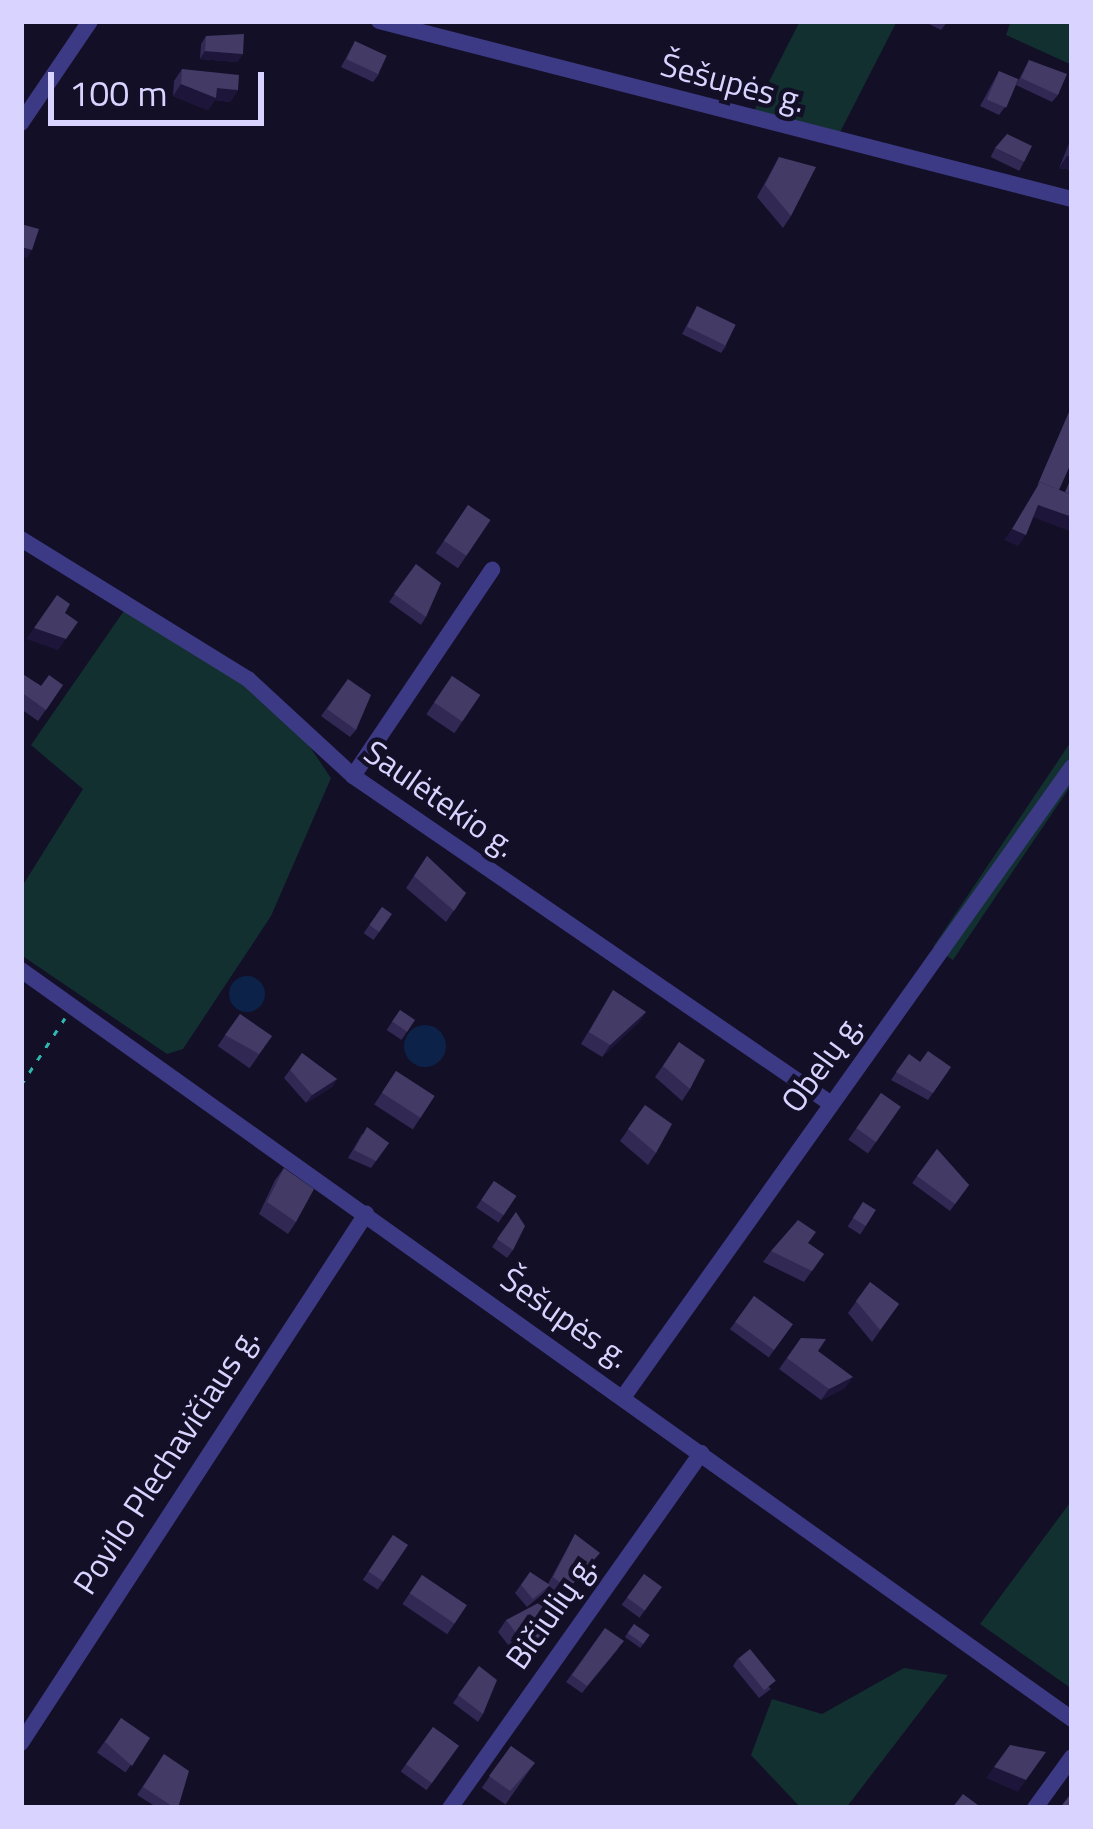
<!DOCTYPE html>
<meta charset="utf-8">
<style>
body{margin:0}
#map{position:relative;width:1093px;height:1829px;overflow:hidden;background:#130f26;font-family:"Titillium Web",sans-serif}
div>[style]{position:absolute}
[style*='--x']{left:calc(var(--x)*1px);top:calc(var(--y)*1px);width:calc(var(--w)*1px);rotate:calc(var(--a)*1deg)}
.green>*{inset:0;background:#12302f}
.water>*{inset:0;background:#0c2248}
.round{border-radius:50%}
.path>*{height:3px;margin-top:-1.5px;transform-origin:0;background:repeating-linear-gradient(90deg,#2fb8b0 0 6px,transparent 0 15px)}
.street>*{height:16px;margin:-8px;padding:0 8px;transform-origin:8px;border-radius:8px;background:#3d3a85}
.wall>*{inset:0;background:#312854;transform-origin:0 0}
.shaded-wall>*{inset:0;background:#1d163a}
.building>*{inset:0;background:#433a66;transform-origin:0 0}
span{translate:-50% -50%;white-space:nowrap;text-align:center;line-height:1.15;-webkit-text-stroke:9px #130f26;paint-order:stroke}
.street-label{font-size:33px;color:#d9d4ff}
.frame{position:absolute;inset:0;border:24px solid #d9d4ff;pointer-events:none}
.scale{position:absolute;left:48px;top:72px;width:216px;height:54px;box-sizing:border-box;border:6px solid #d9d4ff;border-top:0;padding-left:15px;font-size:36px;line-height:42px;white-space:nowrap;color:#d9d4ff;-webkit-text-stroke:9px #130f26;paint-order:stroke}
</style>
<div id="map">
<div class="green">
<i style="clip-path:polygon(800px 21px,897px 21px,835px 142px,750px 119px)"></i>
<i style="clip-path:polygon(1011px 21px,1072px 21px,1072px 65px,1006px 35px)"></i>
<i style="clip-path:polygon(128px 605px,274px 694px,331px 778px,271px 916px,183px 1049px,167px 1054px,21px 955px,21px 888px,83px 789px,31px 745px)"></i>
<i style="clip-path:polygon(1072px 740px,1072px 784px,953px 960px,933px 947px)"></i>
<i style="clip-path:polygon(1072px 1500px,1072px 1689px,980px 1624px)"></i>
<i style="clip-path:polygon(904px 1668px,948px 1675px,846px 1808px,801px 1808px,751px 1755px,772px 1699px,822px 1714px)"></i>
</div>
<div class="water">
<i class="round" style="left:229px;top:976px;width:36px;height:36px"></i>
<i class="round" style="left:404px;top:1025px;width:42px;height:42px"></i>
</div>
<div class="path">
<i style="--x:21;--y:1085;--w:80;--a:-56.7"></i>
</div>
<div class="street">
<i style="--x:379;--y:21;--w:715;--a:14.41"></i>
<i style="--x:21;--y:123;--w:123;--a:-55.9"></i>
<i style="--x:21;--y:539;--w:267;--a:31.7"></i>
<i style="--x:248;--y:679;--w:143;--a:42.7"></i>
<i style="--x:353;--y:776;--w:578;--a:34.43"></i>
<i style="--x:353;--y:776;--w:249;--a:-56"></i>
<i style="--x:21;--y:970;--w:1291;--a:35.48"></i>
<i style="--x:624;--y:1396;--w:772;--a:-54.54"></i>
<i style="--x:21;--y:1743;--w:632;--a:-56.89"></i>
<i style="--x:450;--y:1808;--w:435;--a:-54.7"></i>
<i style="--x:1035;--y:1808;--w:63;--a:-54"></i>
</div>
<div class="wall">
<i style="clip-path:polygon(923px 21px,948px 21px,941px 30px)"></i>
<i style="clip-path:polygon(206px 36px,243px 54px,237px 62px,200px 59px,201px 44px)"></i>
<i style="clip-path:polygon(355px 41px,379px 74px,373px 82px,341px 67px)"></i>
<i style="clip-path:polygon(1029px 60px,1058px 95px,1052px 102px,1016px 85px)"></i>
<i style="clip-path:polygon(182px 69px,238px 90px,230px 102px,215px 100px,208px 110px,173px 96px,174px 81px)"></i>
<i style="clip-path:polygon(999px 71px,1005px 107px,999px 115px,980px 106px)"></i>
<i style="clip-path:polygon(1072px 136px,1072px 170px,1059px 168px)"></i>
<i style="left:995px;top:148px;width:32px;height:10px;rotate:26deg"></i>
<i style="clip-path:polygon(779px 157px,791px 216px,783px 228px,757px 197px)"></i>
<i style="clip-path:polygon(697px 306px,726px 346px,721px 353px,682px 334px)"></i>
<i style="left:468px;top:505px;width:27px;height:58px;rotate:34deg"></i>
<i style="clip-path:polygon(416px 564px,426px 617px,421px 625px,389px 602px)"></i>
<i style="clip-path:polygon(21px 673px,41px 686px,63px 685px,38px 721px,21px 709px)"></i>
<i style="left:452px;top:676px;width:34px;height:46px;rotate:34deg"></i>
<i style="clip-path:polygon(348px 679px,356px 730px,350px 737px,321px 716px)"></i>
<i style="clip-path:polygon(427px 856px,466px 893px,446px 922px,406px 888px)"></i>
<i style="left:382px;top:907px;width:12px;height:32px;rotate:35deg"></i>
<i style="clip-path:polygon(613px 990px,646px 1012px,638px 1023px,602px 1057px,581px 1044px)"></i>
<i style="left:400px;top:1010px;width:18px;height:24px;rotate:34deg"></i>
<i style="left:240px;top:1014px;width:39px;height:39px;rotate:35deg"></i>
<i style="clip-path:polygon(679px 1042px,690px 1089px,682px 1101px,655px 1077px)"></i>
<i style="clip-path:polygon(302px 1053px,337px 1079px,332px 1087px,306px 1103px,284px 1078px)"></i>
<i style="clip-path:polygon(909px 1054px,920px 1062px,951px 1067px,928px 1100px,891px 1080px)"></i>
<i style="left:396px;top:1071px;width:46px;height:40px;rotate:33deg"></i>
<i style="left:881px;top:1093px;width:24px;height:57px;rotate:35deg"></i>
<i style="clip-path:polygon(645px 1105px,656px 1153px,648px 1165px,620px 1141px)"></i>
<i style="clip-path:polygon(362px 1134px,389px 1143px,371px 1168px,348px 1158px)"></i>
<i style="clip-path:polygon(937px 1149px,969px 1185px,950px 1211px,912px 1183px)"></i>
<i style="clip-path:polygon(284px 1168px,296px 1222px,288px 1234px,259px 1214px,275px 1180px)"></i>
<i style="left:494px;top:1181px;width:27px;height:32px;rotate:34deg"></i>
<i style="left:863px;top:1202px;width:15px;height:29px;rotate:32deg"></i>
<i style="clip-path:polygon(516px 1212px,513px 1250px,507px 1258px,492px 1247px)"></i>
<i style="clip-path:polygon(808px 1243px,824px 1254px,804px 1282px,763px 1262px,771px 1251px)"></i>
<i style="clip-path:polygon(870px 1282px,899px 1304px,872px 1342px,848px 1313px)"></i>
<i style="left:754px;top:1296px;width:48px;height:41px;rotate:36deg"></i>
<i style="clip-path:polygon(801px 1338px,845px 1388px,821px 1400px,779px 1369px)"></i>
<i style="clip-path:polygon(575px 1534px,594px 1561px,562px 1596px,549px 1586px,544px 1593px,527px 1607px,515px 1593px,530px 1572px,548px 1584px)"></i>
<i style="left:393px;top:1535px;width:18px;height:54px;rotate:34deg"></i>
<i style="left:644px;top:1574px;width:22px;height:38px;rotate:36deg"></i>
<i style="left:422px;top:1575px;width:54px;height:35px;rotate:34deg"></i>
<i style="clip-path:polygon(559px 1613px,521px 1661px,498px 1632px,506px 1620px)"></i>
<i style="left:634px;top:1624px;width:19px;height:16px;rotate:35deg"></i>
<i style="clip-path:polygon(605px 1628px,618px 1649px,582px 1693px,566px 1682px)"></i>
<i style="clip-path:polygon(738px 1658px,771px 1689px,759px 1698px,733px 1666px)"></i>
<i style="clip-path:polygon(479px 1666px,483px 1714px,478px 1722px,453px 1703px)"></i>
<i style="left:121px;top:1718px;width:35px;height:42px;rotate:35deg"></i>
<i style="left:433px;top:1727px;width:32px;height:55px;rotate:36deg"></i>
<i style="left:511px;top:1746px;width:29px;height:51px;rotate:35deg"></i>
<i style="clip-path:polygon(164px 1754px,178px 1808px,158px 1808px,137px 1795px)"></i>
</div>
<div class="shaded-wall">
<i style="clip-path:polygon(205px 51px,243px 54px,237px 62px,200px 59px)"></i>
<i style="clip-path:polygon(181px 84px,217px 88px,238px 90px,230px 102px,215px 100px,208px 110px,173px 96px)"></i>
<i style="clip-path:polygon(1067px 156px,1072px 157px,1072px 170px,1059px 168px)"></i>
<i style="clip-path:polygon(21px 247px,32px 250px,27px 258px,21px 256px)"></i>
<i style="clip-path:polygon(1038px 505px,1072px 517px,1072px 532px,1030px 516px)"></i>
<i style="clip-path:polygon(1012px 529px,1026px 535px,1018px 546px,1004px 540px)"></i>
<i style="clip-path:polygon(34px 628px,66px 639px,58px 650px,26px 639px)"></i>
<i style="clip-path:polygon(646px 1012px,638px 1023px,602px 1057px,610px 1045px)"></i>
<i style="clip-path:polygon(337px 1079px,332px 1087px,306px 1103px,312px 1095px)"></i>
<i style="clip-path:polygon(853px 1377px,845px 1388px,821px 1400px,829px 1389px)"></i>
<i style="clip-path:polygon(994px 1767px,1026px 1780px,1018px 1792px,986px 1778px)"></i>
</div>
<div class="building">
<i style="clip-path:polygon(244px 34px,243px 54px,205px 51px,206px 36px)"></i>
<i style="left:355px;top:41px;width:35px;height:20px;rotate:25deg"></i>
<i style="clip-path:polygon(1029px 60px,1067px 74px,1058px 95px,1021px 78px)"></i>
<i style="clip-path:polygon(182px 69px,239px 75px,238px 90px,217px 88px,216px 98px,181px 84px)"></i>
<i style="left:999px;top:71px;width:21px;height:31px;rotate:23deg"></i>
<i style="clip-path:polygon(1007px 134px,1032px 146px,1024px 162px,995px 148px)"></i>
<i style="clip-path:polygon(779px 157px,816px 167px,791px 216px,765px 185px)"></i>
<i style="clip-path:polygon(21px 224px,39px 229px,32px 250px,21px 247px)"></i>
<i style="left:697px;top:306px;width:43px;height:23px;rotate:26deg"></i>
<i style="clip-path:polygon(1072px 405px,1072px 461px,1059px 490px,1040px 482px,1037px 486px)"></i>
<i style="clip-path:polygon(1072px 476px,1072px 495px,1065px 492px)"></i>
<i style="clip-path:polygon(1040px 482px,1072px 495px,1072px 517px,1038px 505px,1026px 535px,1012px 529px)"></i>
<i style="left:468px;top:505px;width:27px;height:43px;rotate:34deg"></i>
<i style="clip-path:polygon(416px 564px,441px 583px,426px 617px,394px 594px)"></i>
<i style="clip-path:polygon(57px 595px,70px 604px,65px 613px,78px 622px,66px 639px,34px 628px)"></i>
<i style="clip-path:polygon(21px 673px,41px 686px,49px 675px,63px 685px,46px 710px,21px 692px)"></i>
<i style="left:452px;top:676px;width:34px;height:32px;rotate:34deg"></i>
<i style="clip-path:polygon(348px 679px,371px 695px,356px 730px,327px 709px)"></i>
<i style="clip-path:polygon(427px 856px,466px 893px,454px 911px,414px 876px)"></i>
<i style="left:382px;top:907px;width:12px;height:22px;rotate:35deg"></i>
<i style="clip-path:polygon(613px 990px,646px 1012px,610px 1045px,589px 1032px)"></i>
<i style="left:400px;top:1010px;width:18px;height:14px;rotate:34deg"></i>
<i style="clip-path:polygon(240px 1014px,272px 1036px,259px 1054px,225px 1035px)"></i>
<i style="clip-path:polygon(679px 1042px,705px 1060px,690px 1089px,663px 1066px)"></i>
<i style="clip-path:polygon(928px 1051px,951px 1067px,933px 1093px,896px 1072px,909px 1054px,920px 1062px)"></i>
<i style="clip-path:polygon(302px 1053px,337px 1079px,312px 1095px,290px 1070px)"></i>
<i style="left:396px;top:1071px;width:46px;height:26px;rotate:33deg"></i>
<i style="left:881px;top:1093px;width:24px;height:43px;rotate:35deg"></i>
<i style="clip-path:polygon(645px 1105px,672px 1124px,656px 1153px,628px 1129px)"></i>
<i style="clip-path:polygon(367px 1127px,389px 1143px,376px 1161px,354px 1150px)"></i>
<i style="clip-path:polygon(937px 1149px,969px 1185px,955px 1204px,917px 1176px)"></i>
<i style="clip-path:polygon(284px 1168px,314px 1189px,296px 1222px,267px 1202px)"></i>
<i style="left:494px;top:1181px;width:27px;height:23px;rotate:34deg"></i>
<i style="left:863px;top:1202px;width:15px;height:19px;rotate:32deg"></i>
<i style="clip-path:polygon(516px 1212px,525px 1226px,513px 1250px,497px 1239px)"></i>
<i style="clip-path:polygon(798px 1220px,816px 1232px,808px 1243px,824px 1254px,812px 1271px,771px 1251px)"></i>
<i style="clip-path:polygon(870px 1282px,899px 1304px,880px 1330px,856px 1301px)"></i>
<i style="left:754px;top:1296px;width:48px;height:32px;rotate:36deg"></i>
<i style="clip-path:polygon(801px 1338px,826px 1339px,818px 1351px,853px 1377px,829px 1389px,787px 1358px)"></i>
<i style="clip-path:polygon(575px 1534px,600px 1553px,568px 1589px,553px 1577px)"></i>
<i style="left:393px;top:1535px;width:18px;height:44px;rotate:34deg"></i>
<i style="clip-path:polygon(530px 1572px,550px 1585px,533px 1599px,521px 1585px)"></i>
<i style="left:644px;top:1574px;width:22px;height:29px;rotate:36deg"></i>
<i style="left:422px;top:1575px;width:54px;height:22px;rotate:34deg"></i>
<i style="clip-path:polygon(542px 1601px,559px 1613px,529px 1650px,506px 1620px)"></i>
<i style="left:634px;top:1624px;width:19px;height:11px;rotate:35deg"></i>
<i style="clip-path:polygon(605px 1628px,624px 1641px,587px 1686px,572px 1675px)"></i>
<i style="left:750px;top:1649px;width:41px;height:15px;rotate:51deg"></i>
<i style="clip-path:polygon(479px 1666px,497px 1680px,483px 1714px,458px 1695px)"></i>
<i style="clip-path:polygon(121px 1718px,150px 1738px,132px 1766px,105px 1742px)"></i>
<i style="left:433px;top:1727px;width:32px;height:46px;rotate:36deg"></i>
<i style="clip-path:polygon(1010px 1745px,1046px 1752px,1026px 1780px,994px 1767px)"></i>
<i style="clip-path:polygon(511px 1746px,535px 1763px,510px 1791px,489px 1776px)"></i>
<i style="clip-path:polygon(164px 1754px,189px 1771px,178px 1808px,175px 1808px,143px 1787px)"></i>
<i style="clip-path:polygon(1072px 1792px,1072px 1808px,1060px 1808px)"></i>
<i style="clip-path:polygon(963px 1794px,982px 1808px,952px 1808px)"></i>
</div>
<div class="street-label">
<span style="left:733px;top:83px;rotate:15deg">Šešupės g.</span>
<span style="left:440px;top:799px;rotate:35deg">Saulėtekio g.</span>
<span style="left:822px;top:1063px;rotate:-54deg">Obelų g.</span>
<span style="left:565px;top:1318px;rotate:35deg">Šešupės g.</span>
<span style="left:166px;top:1461px;rotate:-57deg">Povilo Plechavičiaus g.</span>
<span style="left:551px;top:1612px;rotate:-55deg">Bičiulių g.</span>
</div>
<div class="frame"></div>
<div class="scale">100 m</div>
</div>
